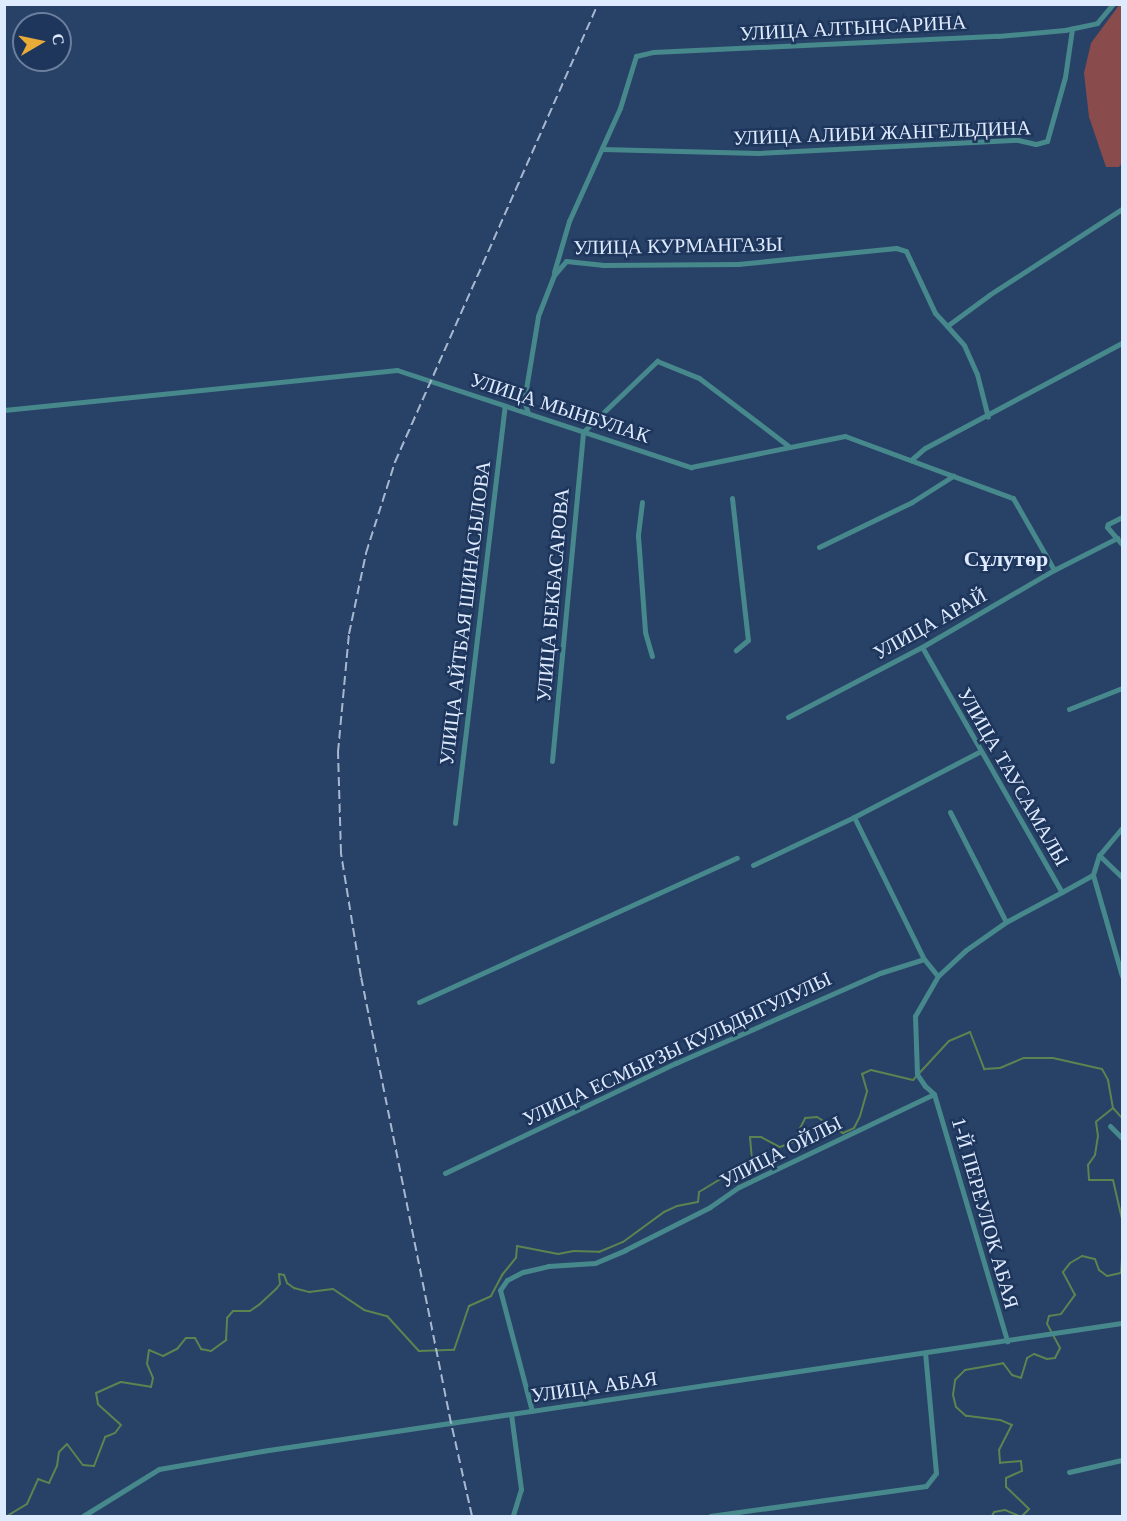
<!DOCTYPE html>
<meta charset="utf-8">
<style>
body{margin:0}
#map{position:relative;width:1127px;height:1521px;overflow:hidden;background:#284167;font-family:"Times New Roman",serif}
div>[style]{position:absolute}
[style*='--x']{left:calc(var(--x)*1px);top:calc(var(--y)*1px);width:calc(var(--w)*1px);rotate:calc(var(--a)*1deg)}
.green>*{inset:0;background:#8a4b4d}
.stream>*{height:2px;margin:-1px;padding:0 1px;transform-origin:1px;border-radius:1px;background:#5b8450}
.minor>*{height:5px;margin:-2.5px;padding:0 2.5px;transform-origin:2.5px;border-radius:2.5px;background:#46888b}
.rail>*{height:2px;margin-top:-1px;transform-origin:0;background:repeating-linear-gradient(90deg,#a7b7d0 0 9px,transparent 0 13.5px)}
span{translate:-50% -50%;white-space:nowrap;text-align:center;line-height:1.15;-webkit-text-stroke:5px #1e365c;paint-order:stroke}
.street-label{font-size:20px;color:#deeafe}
.quarter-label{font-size:22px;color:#deeafe;font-weight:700}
.frame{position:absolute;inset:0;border:6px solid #deeafe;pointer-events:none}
.north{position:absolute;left:12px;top:12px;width:60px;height:60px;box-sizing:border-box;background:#1e365c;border:2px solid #6b7e9d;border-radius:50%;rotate:81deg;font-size:16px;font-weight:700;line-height:24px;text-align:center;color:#deeafe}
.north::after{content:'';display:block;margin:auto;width:21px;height:27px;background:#e8ab37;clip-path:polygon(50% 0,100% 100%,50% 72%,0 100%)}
</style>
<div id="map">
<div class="green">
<i style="clip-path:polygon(1120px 4px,1122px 5px,1122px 163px,1119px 167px,1106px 167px,1089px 117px,1084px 73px,1091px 43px)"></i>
</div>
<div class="stream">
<i style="--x:1113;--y:1108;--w:22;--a:141"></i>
<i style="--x:1096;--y:1122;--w:14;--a:82"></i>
<i style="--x:1098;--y:1136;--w:19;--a:99"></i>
<i style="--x:1095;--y:1155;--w:12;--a:125"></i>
<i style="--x:1088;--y:1165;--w:15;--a:86"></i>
<i style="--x:1089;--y:1180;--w:24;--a:0"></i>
<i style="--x:1113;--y:1180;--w:39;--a:77"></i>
<i style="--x:7;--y:1516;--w:23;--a:-31"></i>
<i style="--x:27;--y:1504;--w:27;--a:-66"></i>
<i style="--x:38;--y:1479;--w:12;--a:20"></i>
<i style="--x:49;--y:1483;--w:19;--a:-65"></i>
<i style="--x:57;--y:1466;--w:14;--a:-82"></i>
<i style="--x:59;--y:1452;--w:11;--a:-45"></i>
<i style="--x:67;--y:1444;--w:26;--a:53"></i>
<i style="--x:83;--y:1465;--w:11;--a:5"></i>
<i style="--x:94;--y:1466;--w:31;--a:-69"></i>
<i style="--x:105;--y:1437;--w:11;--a:-22"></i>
<i style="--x:115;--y:1433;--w:10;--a:-53"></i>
<i style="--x:121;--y:1425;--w:31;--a:-138"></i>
<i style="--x:98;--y:1404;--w:11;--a:-100"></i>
<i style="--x:96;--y:1393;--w:27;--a:-24"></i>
<i style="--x:121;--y:1382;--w:30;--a:9"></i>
<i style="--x:151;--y:1387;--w:9;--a:-77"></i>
<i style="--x:153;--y:1378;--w:15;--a:-113"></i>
<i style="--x:147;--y:1364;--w:14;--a:-82"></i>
<i style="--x:149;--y:1350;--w:15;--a:23"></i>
<i style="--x:163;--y:1356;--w:16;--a:-27"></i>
<i style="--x:177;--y:1349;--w:14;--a:-51"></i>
<i style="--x:186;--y:1338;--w:9;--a:0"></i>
<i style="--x:195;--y:1338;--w:13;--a:61"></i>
<i style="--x:201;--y:1349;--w:10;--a:11"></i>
<i style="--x:211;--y:1351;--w:19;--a:-36"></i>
<i style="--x:226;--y:1340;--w:22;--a:-87"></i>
<i style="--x:227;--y:1318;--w:9;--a:-49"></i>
<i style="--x:233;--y:1311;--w:17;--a:0"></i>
<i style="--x:250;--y:1311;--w:12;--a:-35"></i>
<i style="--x:260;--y:1304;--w:23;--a:-43"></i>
<i style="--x:277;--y:1288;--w:5;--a:-53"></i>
<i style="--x:280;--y:1284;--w:10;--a:-96"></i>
<i style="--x:279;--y:1274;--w:5;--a:11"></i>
<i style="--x:284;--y:1275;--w:9;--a:69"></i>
<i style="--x:287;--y:1283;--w:9;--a:36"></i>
<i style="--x:294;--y:1288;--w:16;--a:15"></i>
<i style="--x:309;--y:1292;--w:24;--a:-7"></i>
<i style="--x:333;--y:1289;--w:37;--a:34"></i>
<i style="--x:364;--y:1310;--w:24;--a:15"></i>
<i style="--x:387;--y:1316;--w:47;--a:47.6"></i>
<i style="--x:419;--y:1351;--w:35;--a:-2"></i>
<i style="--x:454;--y:1350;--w:46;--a:-71.2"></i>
<i style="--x:469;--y:1306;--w:24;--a:-24"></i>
<i style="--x:491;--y:1296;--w:24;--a:-62"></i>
<i style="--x:502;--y:1275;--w:22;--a:-51"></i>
<i style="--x:516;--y:1258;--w:12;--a:-85"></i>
<i style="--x:517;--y:1246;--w:42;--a:11"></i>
<i style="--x:558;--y:1254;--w:16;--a:-11"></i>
<i style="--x:574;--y:1251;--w:25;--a:2"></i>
<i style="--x:599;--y:1252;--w:26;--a:-23"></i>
<i style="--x:623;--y:1242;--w:51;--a:-36.2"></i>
<i style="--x:664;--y:1212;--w:14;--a:-25"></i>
<i style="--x:677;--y:1206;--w:21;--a:-11"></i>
<i style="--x:698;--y:1202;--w:10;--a:-84"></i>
<i style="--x:699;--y:1192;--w:62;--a:-31.1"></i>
<i style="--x:752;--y:1160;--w:23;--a:-95"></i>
<i style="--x:750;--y:1137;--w:11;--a:0"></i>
<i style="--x:761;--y:1137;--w:21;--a:28"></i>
<i style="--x:780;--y:1147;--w:14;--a:-21"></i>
<i style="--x:793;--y:1142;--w:27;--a:-63"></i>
<i style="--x:805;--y:1118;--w:12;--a:-5"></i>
<i style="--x:817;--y:1117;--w:31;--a:32"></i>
<i style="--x:843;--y:1133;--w:12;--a:-24"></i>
<i style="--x:854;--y:1128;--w:13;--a:-63"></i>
<i style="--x:860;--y:1116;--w:26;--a:-74"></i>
<i style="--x:867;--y:1091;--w:18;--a:-106"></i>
<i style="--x:862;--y:1074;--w:10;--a:-24"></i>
<i style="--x:871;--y:1070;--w:43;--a:13.4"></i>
<i style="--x:913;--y:1080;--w:53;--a:-47.3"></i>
<i style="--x:949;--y:1041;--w:23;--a:-23"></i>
<i style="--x:970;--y:1032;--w:40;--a:69"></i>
<i style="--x:984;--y:1069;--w:16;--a:-4"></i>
<i style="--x:1000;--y:1068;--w:26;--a:-23"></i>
<i style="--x:1024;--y:1058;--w:29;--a:0"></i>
<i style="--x:1053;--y:1058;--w:50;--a:12.7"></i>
<i style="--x:1102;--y:1069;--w:13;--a:61"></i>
<i style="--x:1108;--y:1080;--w:28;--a:80"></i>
<i style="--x:1113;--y:1108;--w:13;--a:48"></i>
<i style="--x:992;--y:1516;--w:4;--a:-63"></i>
<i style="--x:994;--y:1512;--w:11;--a:-10"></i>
<i style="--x:1005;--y:1510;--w:15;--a:23"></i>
<i style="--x:1022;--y:1516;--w:10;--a:-45"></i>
<i style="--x:1029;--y:1509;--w:32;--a:-136"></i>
<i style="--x:1006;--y:1487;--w:9;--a:-90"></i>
<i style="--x:1006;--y:1478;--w:17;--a:-24"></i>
<i style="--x:1022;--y:1471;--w:10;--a:-96"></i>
<i style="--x:1021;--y:1461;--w:21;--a:175"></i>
<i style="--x:1000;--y:1463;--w:13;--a:-94"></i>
<i style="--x:999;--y:1450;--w:28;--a:-63"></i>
<i style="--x:1012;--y:1425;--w:13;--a:-157"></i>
<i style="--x:1000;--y:1420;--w:34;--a:-173"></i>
<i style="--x:966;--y:1416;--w:13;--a:-138"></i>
<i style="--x:956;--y:1407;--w:12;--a:-104"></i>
<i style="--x:953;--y:1395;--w:15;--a:-82"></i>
<i style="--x:955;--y:1380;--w:14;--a:-45"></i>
<i style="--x:965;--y:1370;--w:39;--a:-10"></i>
<i style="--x:1003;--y:1363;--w:15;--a:53"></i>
<i style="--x:1012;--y:1375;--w:9;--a:18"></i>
<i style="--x:1021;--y:1378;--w:21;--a:-73"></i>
<i style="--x:1027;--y:1358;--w:8;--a:-30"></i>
<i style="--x:1034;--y:1354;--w:14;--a:21"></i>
<i style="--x:1047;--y:1359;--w:8;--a:-7"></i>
<i style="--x:1055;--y:1358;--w:11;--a:-63"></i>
<i style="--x:1060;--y:1348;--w:27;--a:-118"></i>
<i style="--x:1047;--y:1324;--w:8;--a:-76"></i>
<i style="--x:1049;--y:1316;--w:12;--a:-9"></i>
<i style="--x:1061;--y:1314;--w:24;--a:-54"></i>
<i style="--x:1075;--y:1295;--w:26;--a:-118"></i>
<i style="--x:1063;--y:1272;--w:11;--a:-52"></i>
<i style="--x:1070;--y:1263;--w:14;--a:-30"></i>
<i style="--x:1082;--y:1256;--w:13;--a:13"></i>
<i style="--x:1095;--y:1259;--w:12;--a:70"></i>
<i style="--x:1099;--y:1270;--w:10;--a:37"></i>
<i style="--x:1107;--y:1276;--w:14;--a:-12"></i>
<i style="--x:1121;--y:1273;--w:15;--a:-86"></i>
</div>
<div class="minor">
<i style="--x:602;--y:149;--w:156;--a:1.5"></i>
<i style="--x:758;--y:153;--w:260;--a:-2.9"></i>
<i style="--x:1018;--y:140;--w:18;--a:13"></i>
<i style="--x:1036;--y:144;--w:11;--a:-15"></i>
<i style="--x:1047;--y:141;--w:66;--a:-74.3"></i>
<i style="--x:1065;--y:77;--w:49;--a:-81.7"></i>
<i style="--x:554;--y:272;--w:53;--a:-73.6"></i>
<i style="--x:569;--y:221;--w:124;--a:-65.7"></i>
<i style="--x:620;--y:108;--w:54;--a:-72.9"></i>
<i style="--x:636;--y:56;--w:17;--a:-13"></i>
<i style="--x:653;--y:52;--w:345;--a:-2.7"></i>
<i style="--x:998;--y:36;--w:67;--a:-5.1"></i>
<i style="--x:1065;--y:30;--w:33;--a:-12"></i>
<i style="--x:1097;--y:23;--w:25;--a:-50"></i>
<i style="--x:947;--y:326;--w:25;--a:48"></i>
<i style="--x:964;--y:345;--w:32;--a:66"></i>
<i style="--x:977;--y:374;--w:44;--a:75.7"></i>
<i style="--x:4;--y:410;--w:395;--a:-5.8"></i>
<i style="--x:397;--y:370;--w:310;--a:18.3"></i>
<i style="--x:691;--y:467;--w:157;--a:-11.4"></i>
<i style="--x:845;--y:436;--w:179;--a:20.3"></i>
<i style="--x:1013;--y:498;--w:83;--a:60.3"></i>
<i style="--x:528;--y:413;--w:13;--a:-108"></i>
<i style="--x:524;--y:401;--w:86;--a:-80.6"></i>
<i style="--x:538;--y:316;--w:44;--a:-68.7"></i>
<i style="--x:554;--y:275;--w:18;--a:-49"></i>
<i style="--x:566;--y:261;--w:36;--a:6"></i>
<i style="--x:602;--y:265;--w:136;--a:-0.4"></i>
<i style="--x:738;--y:264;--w:159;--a:-5.8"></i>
<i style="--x:896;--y:248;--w:10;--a:17"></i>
<i style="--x:906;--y:251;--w:68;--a:64.9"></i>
<i style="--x:935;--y:313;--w:18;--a:47"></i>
<i style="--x:947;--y:326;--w:52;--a:-36.4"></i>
<i style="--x:989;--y:295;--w:158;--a:-32.9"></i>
<i style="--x:911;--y:460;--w:18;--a:-41"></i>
<i style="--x:925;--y:448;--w:223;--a:-28.1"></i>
<i style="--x:732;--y:498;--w:143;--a:83.6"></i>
<i style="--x:748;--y:640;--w:16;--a:140"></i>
<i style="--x:642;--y:502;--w:34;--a:97"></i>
<i style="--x:638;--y:536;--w:96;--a:85.8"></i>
<i style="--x:645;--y:632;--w:25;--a:74"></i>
<i style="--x:1122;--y:517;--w:16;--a:153"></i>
<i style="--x:1108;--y:524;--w:3;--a:108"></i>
<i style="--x:1107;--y:527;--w:23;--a:49"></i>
<i style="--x:819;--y:547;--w:103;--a:-25.8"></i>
<i style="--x:912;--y:502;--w:49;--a:-32.4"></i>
<i style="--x:922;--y:647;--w:282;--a:60.3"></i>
<i style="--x:1062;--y:892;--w:35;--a:-29"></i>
<i style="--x:1069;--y:709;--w:57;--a:-21.6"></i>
<i style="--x:788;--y:717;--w:151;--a:-27.6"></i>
<i style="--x:922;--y:647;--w:153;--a:-30.3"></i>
<i style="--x:1054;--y:570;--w:71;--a:-26.9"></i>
<i style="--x:552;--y:761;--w:330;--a:-84.6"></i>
<i style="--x:583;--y:432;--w:103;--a:-43.8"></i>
<i style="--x:657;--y:361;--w:45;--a:22"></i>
<i style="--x:699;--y:378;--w:114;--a:37.2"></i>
<i style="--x:950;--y:812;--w:123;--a:63"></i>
<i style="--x:854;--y:817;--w:143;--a:-27.5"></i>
<i style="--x:455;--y:823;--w:420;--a:-83.2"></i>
<i style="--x:1122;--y:828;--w:35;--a:130"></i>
<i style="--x:1099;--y:855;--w:21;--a:107"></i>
<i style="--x:1093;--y:875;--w:105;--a:74"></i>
<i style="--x:1099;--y:855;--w:32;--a:44"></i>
<i style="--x:753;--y:865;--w:112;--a:-25.4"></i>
<i style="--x:854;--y:817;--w:158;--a:63.8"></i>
<i style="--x:419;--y:1002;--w:349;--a:-24.4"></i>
<i style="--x:934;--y:1094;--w:258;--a:73.5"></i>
<i style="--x:1110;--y:1126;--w:17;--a:45"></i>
<i style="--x:445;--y:1173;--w:256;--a:-25.5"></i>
<i style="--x:676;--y:1063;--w:223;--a:-23.8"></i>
<i style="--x:880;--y:973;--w:46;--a:-17.7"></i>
<i style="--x:924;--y:959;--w:22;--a:51"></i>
<i style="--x:532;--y:1411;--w:125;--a:-104.8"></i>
<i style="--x:500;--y:1290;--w:12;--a:-55"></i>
<i style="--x:507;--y:1280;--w:18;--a:-27"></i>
<i style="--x:523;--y:1272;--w:26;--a:-13"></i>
<i style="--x:548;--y:1266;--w:47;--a:-3.7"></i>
<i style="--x:595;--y:1263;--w:33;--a:-23"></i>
<i style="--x:625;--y:1250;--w:95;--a:-26.8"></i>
<i style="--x:710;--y:1207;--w:35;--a:-35"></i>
<i style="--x:739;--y:1187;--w:216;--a:-25.5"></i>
<i style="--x:934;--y:1094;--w:12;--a:-138"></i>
<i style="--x:925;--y:1086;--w:14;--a:-124"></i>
<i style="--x:917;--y:1074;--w:58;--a:-92"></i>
<i style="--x:915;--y:1016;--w:46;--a:-60.1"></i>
<i style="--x:938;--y:976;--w:38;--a:-43"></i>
<i style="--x:966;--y:950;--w:49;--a:-35"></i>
<i style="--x:1006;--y:922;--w:64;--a:-28.2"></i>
<i style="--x:511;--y:1414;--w:76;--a:82.4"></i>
<i style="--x:521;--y:1489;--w:28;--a:107"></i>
<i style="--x:1069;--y:1472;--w:54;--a:-12.8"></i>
<i style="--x:83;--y:1516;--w:89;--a:-31.7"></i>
<i style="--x:159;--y:1469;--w:105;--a:-9.9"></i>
<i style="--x:262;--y:1451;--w:869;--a:-8.47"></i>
<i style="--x:710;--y:1516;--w:218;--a:-7.9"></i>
<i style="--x:926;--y:1486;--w:16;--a:-52"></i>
<i style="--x:936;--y:1473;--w:121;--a:-95.2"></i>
</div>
<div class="rail">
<i style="--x:472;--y:1516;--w:95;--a:-102.7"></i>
<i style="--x:451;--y:1423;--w:455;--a:-101.4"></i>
<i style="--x:361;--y:977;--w:126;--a:-99.2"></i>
<i style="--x:341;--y:853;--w:101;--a:-91.7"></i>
<i style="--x:338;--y:752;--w:119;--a:-84.7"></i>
<i style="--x:349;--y:634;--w:83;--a:-78.1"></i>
<i style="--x:366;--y:553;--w:96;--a:-72.3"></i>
<i style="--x:395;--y:462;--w:501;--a:-66.1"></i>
</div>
<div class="street-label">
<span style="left:853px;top:28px;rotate:-3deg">УЛИЦА АЛТЫНСАРИНА</span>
<span style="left:882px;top:133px;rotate:-2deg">УЛИЦА АЛИБИ ЖАНГЕЛЬДИНА</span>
<span style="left:678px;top:246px;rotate:-1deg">УЛИЦА КУРМАНГАЗЫ</span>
<span style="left:560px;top:408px;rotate:18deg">УЛИЦА МЫНБУЛАК</span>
<span style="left:553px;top:595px;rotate:-85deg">УЛИЦА БЕКБАСАРОВА</span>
<span style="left:465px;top:613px;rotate:-83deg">УЛИЦА АЙТБАЯ ШИНАСЫЛОВА</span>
<span style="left:930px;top:624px;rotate:-29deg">УЛИЦА АРАЙ</span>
<span style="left:1013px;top:777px;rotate:60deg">УЛИЦА ТАУСАМАЛЫ</span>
<span style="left:677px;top:1049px;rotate:-25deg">УЛИЦА ЕСМЫРЗЫ КУЛЬДЫГУЛУЛЫ</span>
<span style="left:781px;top:1152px;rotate:-27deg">УЛИЦА ОЙЛЫ</span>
<span style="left:985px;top:1213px;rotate:74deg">1-Й ПЕРЕУЛОК АБАЯ</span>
<span style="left:594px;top:1387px;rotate:-8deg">УЛИЦА АБАЯ</span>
</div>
<div class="quarter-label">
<span style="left:1006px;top:559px">Сұлутөр</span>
</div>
<div class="frame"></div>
<div class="north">С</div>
</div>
